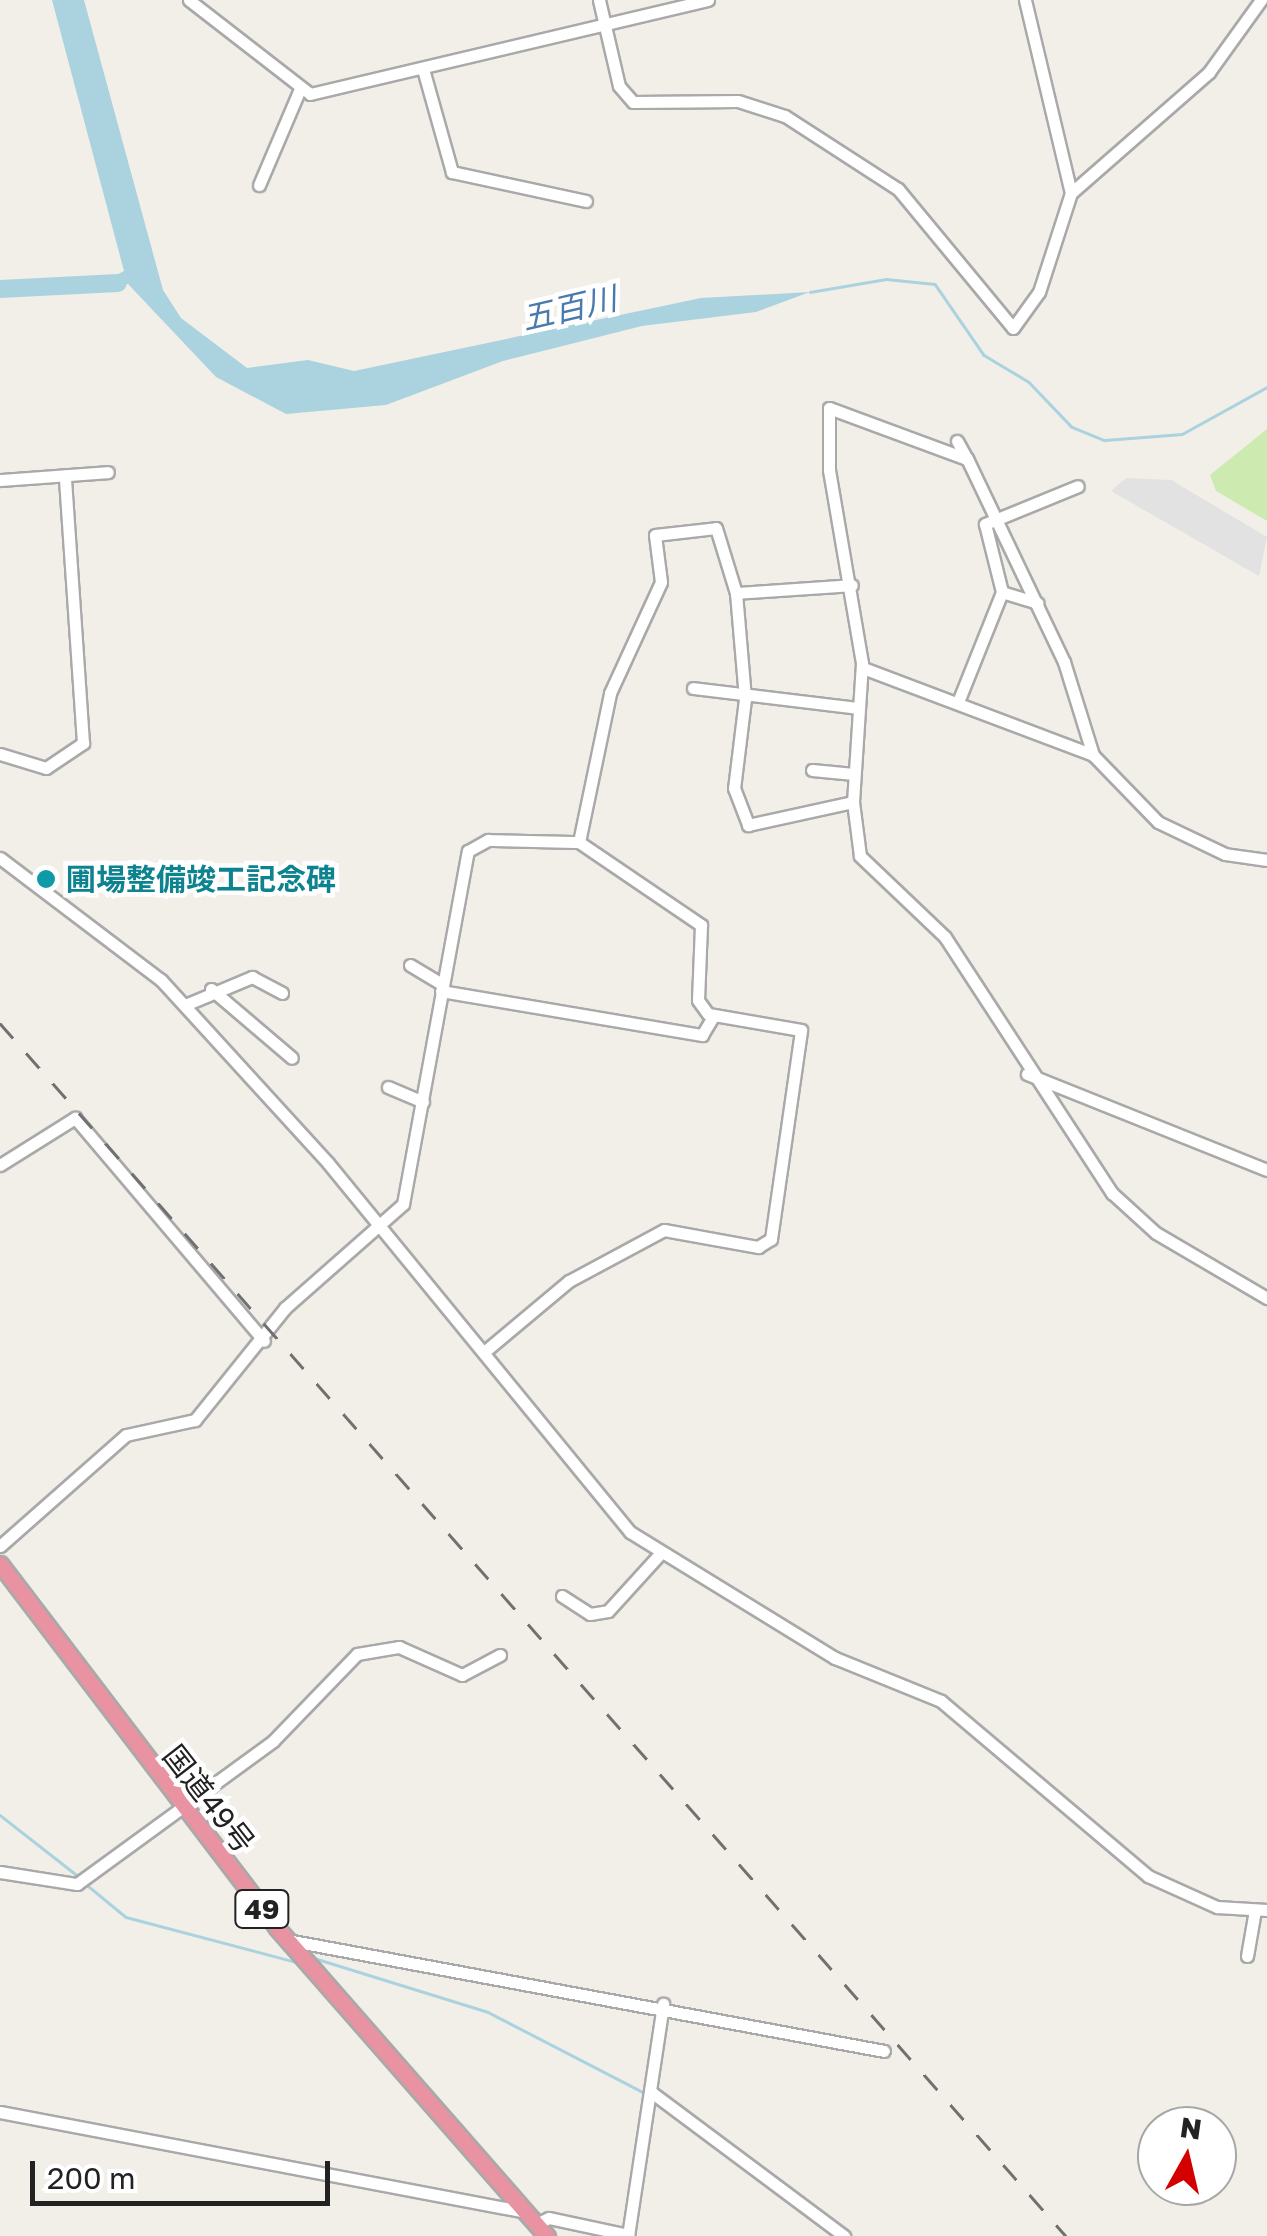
<!DOCTYPE html>
<meta charset="utf-8">
<style>
body{margin:0}
#map{position:relative;width:1267px;height:2236px;overflow:hidden;background:#f2efe9;font-family:"Golos Text","Noto Sans JP",sans-serif}
div>[style]{position:absolute}
[style*='--x']{left:calc(var(--x)*1px);top:calc(var(--y)*1px);width:calc(var(--w)*1px);rotate:calc(var(--a)*1deg)}
.grass>*{inset:0;background:#cdebb0}
.parking>*{inset:0;background:#e2e2e2}
.water>*{inset:0;background:#aad3df}
.stream>*{height:2.5px;margin:-1.25px;padding:0 1.25px;transform-origin:1.25px;border-radius:1.25px;background:#aad3df}
.river>*{height:18px;margin:-9px;padding:0 9px;transform-origin:9px;border-radius:9px;background:#aad3df}
.roads{filter:drop-shadow(2px 0 #a9a9a9) drop-shadow(-2px 0 #a9a9a9) drop-shadow(0 2px #a9a9a9) drop-shadow(0 -2px #a9a9a9)}
.minor>*{height:11px;margin:-5.5px;padding:0 5.5px;transform-origin:5.5px;border-radius:5.5px;background:#fff}
.highway>*{height:15px;margin:-7.5px;padding:0 7.5px;transform-origin:7.5px;border-radius:7.5px;background:#e892a2}
.rail>*{height:2.5px;margin-top:-1.25px;transform-origin:0;background:repeating-linear-gradient(90deg,#707070 0 20px,transparent 0 40px)}
.dots>*{width:28px;height:28px;translate:-50% -50%;box-sizing:border-box;border:5px solid #fff;border-radius:50%}
span{translate:-50% -50%;white-space:nowrap;text-align:center;line-height:1.15;-webkit-text-stroke:9px #fff;paint-order:stroke}
.shield-label span{padding:2px 8px;background:#fff;border:2px solid;border-radius:8px;-webkit-text-stroke-width:0}
.shield-label{font-size:28px;color:#222;font-weight:700}
.culture-label{font-size:30px;color:#0d838f;font-weight:700}
.left{translate:0 -50%;text-align:left}
.street-label{font-size:30px;color:#222}
.water-label{font-size:32px;color:#4a7aab;font-style:italic}
.north{position:absolute;left:1137px;top:2106px;width:100px;height:100px;box-sizing:border-box;background:#fff;border:2px solid #a7a7a7;border-radius:50%;rotate:8deg;font-size:28px;font-weight:700;line-height:40px;text-align:center;color:#222}
.north::after{content:'';display:block;margin:auto;width:35px;height:45px;background:#d40000;clip-path:polygon(50% 0,100% 100%,50% 72%,0 100%)}
.scale{position:absolute;left:30px;top:2161px;width:300px;height:45px;box-sizing:border-box;border:5px solid #222;border-top:0;padding-left:12px;font-size:30px;line-height:35px;white-space:nowrap;color:#222;-webkit-text-stroke:8px #fff;paint-order:stroke}
</style>
<div id="map">
<div class="grass">
<i style="clip-path:polygon(1267px 429px,1267px 521px,1216px 491px,1210px 475px)"></i>
</div>
<div class="parking">
<i style="clip-path:polygon(1126px 478px,1171px 480px,1267px 537px,1259px 576px,1111px 491px)"></i>
</div>
<div class="water">
<i style="clip-path:polygon(52px 0,84px 0,163px 290px,181px 318px,247px 368px,308px 360px,354px 371px,701px 298px,810px 292px,756px 312px,642px 326px,503px 361px,386px 405px,286px 414px,216px 377px,128px 284px,96px 286px,124px 271px)"></i>
</div>
<div class="stream">
<i style="--x:810;--y:292;--w:77;--a:-9.7"></i>
<i style="--x:886;--y:279;--w:49;--a:5.8"></i>
<i style="--x:935;--y:284;--w:86;--a:55.4"></i>
<i style="--x:984;--y:355;--w:52;--a:31"></i>
<i style="--x:1029;--y:382;--w:62;--a:46.3"></i>
<i style="--x:1072;--y:427;--w:35;--a:22"></i>
<i style="--x:1105;--y:440;--w:77;--a:-4.5"></i>
<i style="--x:1182;--y:434;--w:97;--a:-28.9"></i>
<i style="--x:0;--y:1815;--w:99;--a:38"></i>
<i style="--x:87;--y:1885;--w:50;--a:39.4"></i>
<i style="--x:126;--y:1917;--w:176;--a:14.8"></i>
<i style="--x:314;--y:1958;--w:182;--a:17.2"></i>
<i style="--x:488;--y:2012;--w:179;--a:27.3"></i>
<i style="--x:756;--y:2178;--w:17;--a:36"></i>
</div>
<div class="river">
<i style="--x:0;--y:289;--w:118;--a:-2.9"></i>
</div>
<div class="roads">
<div class="minor">
<i style="--x:189;--y:0;--w:153;--a:37.8"></i>
<i style="--x:310;--y:94;--w:409;--a:-13.3"></i>
<i style="--x:599;--y:0;--w:88;--a:76.9"></i>
<i style="--x:619;--y:86;--w:21;--a:49"></i>
<i style="--x:633;--y:102;--w:105;--a:-0.5"></i>
<i style="--x:738;--y:101;--w:49;--a:17.7"></i>
<i style="--x:785;--y:116;--w:135;--a:32.9"></i>
<i style="--x:898;--y:189;--w:180;--a:50.4"></i>
<i style="--x:1013;--y:328;--w:44;--a:-54.2"></i>
<i style="--x:1039;--y:292;--w:104;--a:-72.1"></i>
<i style="--x:1071;--y:193;--w:184;--a:-41.2"></i>
<i style="--x:1209;--y:72;--w:89;--a:-54.2"></i>
<i style="--x:1025;--y:0;--w:198;--a:76.6"></i>
<i style="--x:423;--y:69;--w:107;--a:74.3"></i>
<i style="--x:452;--y:172;--w:137;--a:12.2"></i>
<i style="--x:259;--y:185;--w:102;--a:-66.9"></i>
<i style="--x:957;--y:441;--w:21;--a:61"></i>
<i style="--x:0;--y:480;--w:108;--a:-4.2"></i>
<i style="--x:1002;--y:592;--w:37;--a:17"></i>
<i style="--x:736;--y:593;--w:106;--a:85.1"></i>
<i style="--x:745;--y:699;--w:90;--a:97"></i>
<i style="--x:734;--y:788;--w:40;--a:69"></i>
<i style="--x:748;--y:825;--w:107;--a:-12.4"></i>
<i style="--x:863;--y:668;--w:246;--a:20.7"></i>
<i style="--x:693;--y:688;--w:166;--a:6.9"></i>
<i style="--x:958;--y:702;--w:118;--a:-68.2"></i>
<i style="--x:1002;--y:592;--w:70;--a:-104"></i>
<i style="--x:985;--y:524;--w:100;--a:-22.2"></i>
<i style="--x:0;--y:754;--w:48;--a:16.9"></i>
<i style="--x:46;--y:768;--w:45;--a:-34"></i>
<i style="--x:83;--y:743;--w:268;--a:-93.9"></i>
<i style="--x:812;--y:770;--w:42;--a:5.4"></i>
<i style="--x:0;--y:858;--w:202;--a:37.2"></i>
<i style="--x:161;--y:980;--w:248;--a:47.6"></i>
<i style="--x:328;--y:1163;--w:477;--a:50.7"></i>
<i style="--x:630;--y:1532;--w:241;--a:31.6"></i>
<i style="--x:835;--y:1658;--w:114;--a:22.1"></i>
<i style="--x:941;--y:1701;--w:271;--a:40.2"></i>
<i style="--x:1148;--y:1876;--w:76;--a:24.2"></i>
<i style="--x:1217;--y:1907;--w:50;--a:3.4"></i>
<i style="--x:1267;--y:860;--w:42;--a:-171.9"></i>
<i style="--x:1225;--y:854;--w:74;--a:-154.5"></i>
<i style="--x:1158;--y:822;--w:93;--a:-134.1"></i>
<i style="--x:1093;--y:755;--w:97;--a:-107.3"></i>
<i style="--x:1064;--y:662;--w:225;--a:-115.5"></i>
<i style="--x:967;--y:459;--w:147;--a:-159.7"></i>
<i style="--x:829;--y:408;--w:62;--a:90"></i>
<i style="--x:829;--y:470;--w:196;--a:80.3"></i>
<i style="--x:862;--y:663;--w:139;--a:93.7"></i>
<i style="--x:853;--y:802;--w:54;--a:82.6"></i>
<i style="--x:860;--y:856;--w:117;--a:43.6"></i>
<i style="--x:945;--y:937;--w:306;--a:56.9"></i>
<i style="--x:1112;--y:1193;--w:59;--a:42.3"></i>
<i style="--x:1156;--y:1233;--w:129;--a:30.4"></i>
<i style="--x:410;--y:965;--w:37;--a:31"></i>
<i style="--x:211;--y:989;--w:106;--a:40.4"></i>
<i style="--x:441;--y:991;--w:265;--a:9.6"></i>
<i style="--x:702;--y:1035;--w:21;--a:-59"></i>
<i style="--x:185;--y:1005;--w:73;--a:-22.7"></i>
<i style="--x:252;--y:977;--w:34;--a:28"></i>
<i style="--x:1027;--y:1074;--w:258;--a:21.8"></i>
<i style="--x:388;--y:1087;--w:38;--a:23"></i>
<i style="--x:0;--y:1165;--w:89;--a:-32.1"></i>
<i style="--x:75;--y:1118;--w:292;--a:49.7"></i>
<i style="--x:484;--y:1352;--w:111;--a:-39.9"></i>
<i style="--x:569;--y:1281;--w:108;--a:-28.2"></i>
<i style="--x:664;--y:1230;--w:96;--a:10.3"></i>
<i style="--x:758;--y:1247;--w:15;--a:-32"></i>
<i style="--x:771;--y:1239;--w:211;--a:-81.8"></i>
<i style="--x:801;--y:1030;--w:94;--a:-170.2"></i>
<i style="--x:708;--y:1014;--w:17;--a:-126"></i>
<i style="--x:698;--y:1000;--w:75;--a:-87.7"></i>
<i style="--x:701;--y:925;--w:148;--a:-145.8"></i>
<i style="--x:0;--y:1546;--w:168;--a:-41.4"></i>
<i style="--x:126;--y:1435;--w:71;--a:-12.3"></i>
<i style="--x:195;--y:1420;--w:144;--a:-51.2"></i>
<i style="--x:285;--y:1308;--w:157;--a:-41.4"></i>
<i style="--x:403;--y:1204;--w:359;--a:-79.6"></i>
<i style="--x:468;--y:851;--w:23;--a:-29"></i>
<i style="--x:488;--y:840;--w:91;--a:1.3"></i>
<i style="--x:579;--y:842;--w:152;--a:-78.2"></i>
<i style="--x:610;--y:693;--w:122;--a:-65.3"></i>
<i style="--x:661;--y:582;--w:47;--a:-97.3"></i>
<i style="--x:655;--y:535;--w:61;--a:-6.5"></i>
<i style="--x:716;--y:528;--w:68;--a:72.9"></i>
<i style="--x:736;--y:593;--w:116;--a:-3.9"></i>
<i style="--x:562;--y:1596;--w:33;--a:33"></i>
<i style="--x:590;--y:1614;--w:18;--a:-9"></i>
<i style="--x:608;--y:1611;--w:76;--a:-47.7"></i>
<i style="--x:0;--y:1872;--w:78;--a:8.9"></i>
<i style="--x:77;--y:1884;--w:243;--a:-36.1"></i>
<i style="--x:273;--y:1741;--w:121;--a:-46"></i>
<i style="--x:357;--y:1654;--w:43;--a:-9.5"></i>
<i style="--x:399;--y:1647;--w:69;--a:24"></i>
<i style="--x:462;--y:1675;--w:43;--a:-27.8"></i>
<i style="--x:287;--y:1940;--w:607;--a:10.53"></i>
<i style="--x:1247;--y:1956;--w:47;--a:-80.1"></i>
<i style="--x:651;--y:2092;--w:241;--a:36.7"></i>
<i style="--x:0;--y:2112;--w:535;--a:10.76"></i>
<i style="--x:536;--y:2224;--w:14;--a:-25"></i>
<i style="--x:549;--y:2218;--w:81;--a:12.1"></i>
<i style="--x:628;--y:2236;--w:235;--a:-81.4"></i>
</div>
<div class="highway">
<i style="--x:0;--y:1564;--w:457;--a:52.7"></i>
<i style="--x:277;--y:1928;--w:410;--a:48.8"></i>
</div>
</div>
<div class="rail">
<i style="--x:0;--y:1023;--w:1615;--a:48.69"></i>
</div>
<div class="dots">
<i style="left:46px;top:879px;background:#0f9aa8"></i>
</div>
<div class="shield-label">
<span style="left:262px;top:1909px">49</span>
</div>
<div class="culture-label">
<span class="left" style="left:66px;top:879px">圃場整備竣工記念碑</span>
</div>
<div class="street-label">
<span style="left:209px;top:1799px;rotate:52deg">国道49号</span>
</div>
<div class="water-label">
<span style="left:569px;top:308px;rotate:-13deg">五百川</span>
</div>
<div class="north">N</div>
<div class="scale">200 m</div>
</div>
